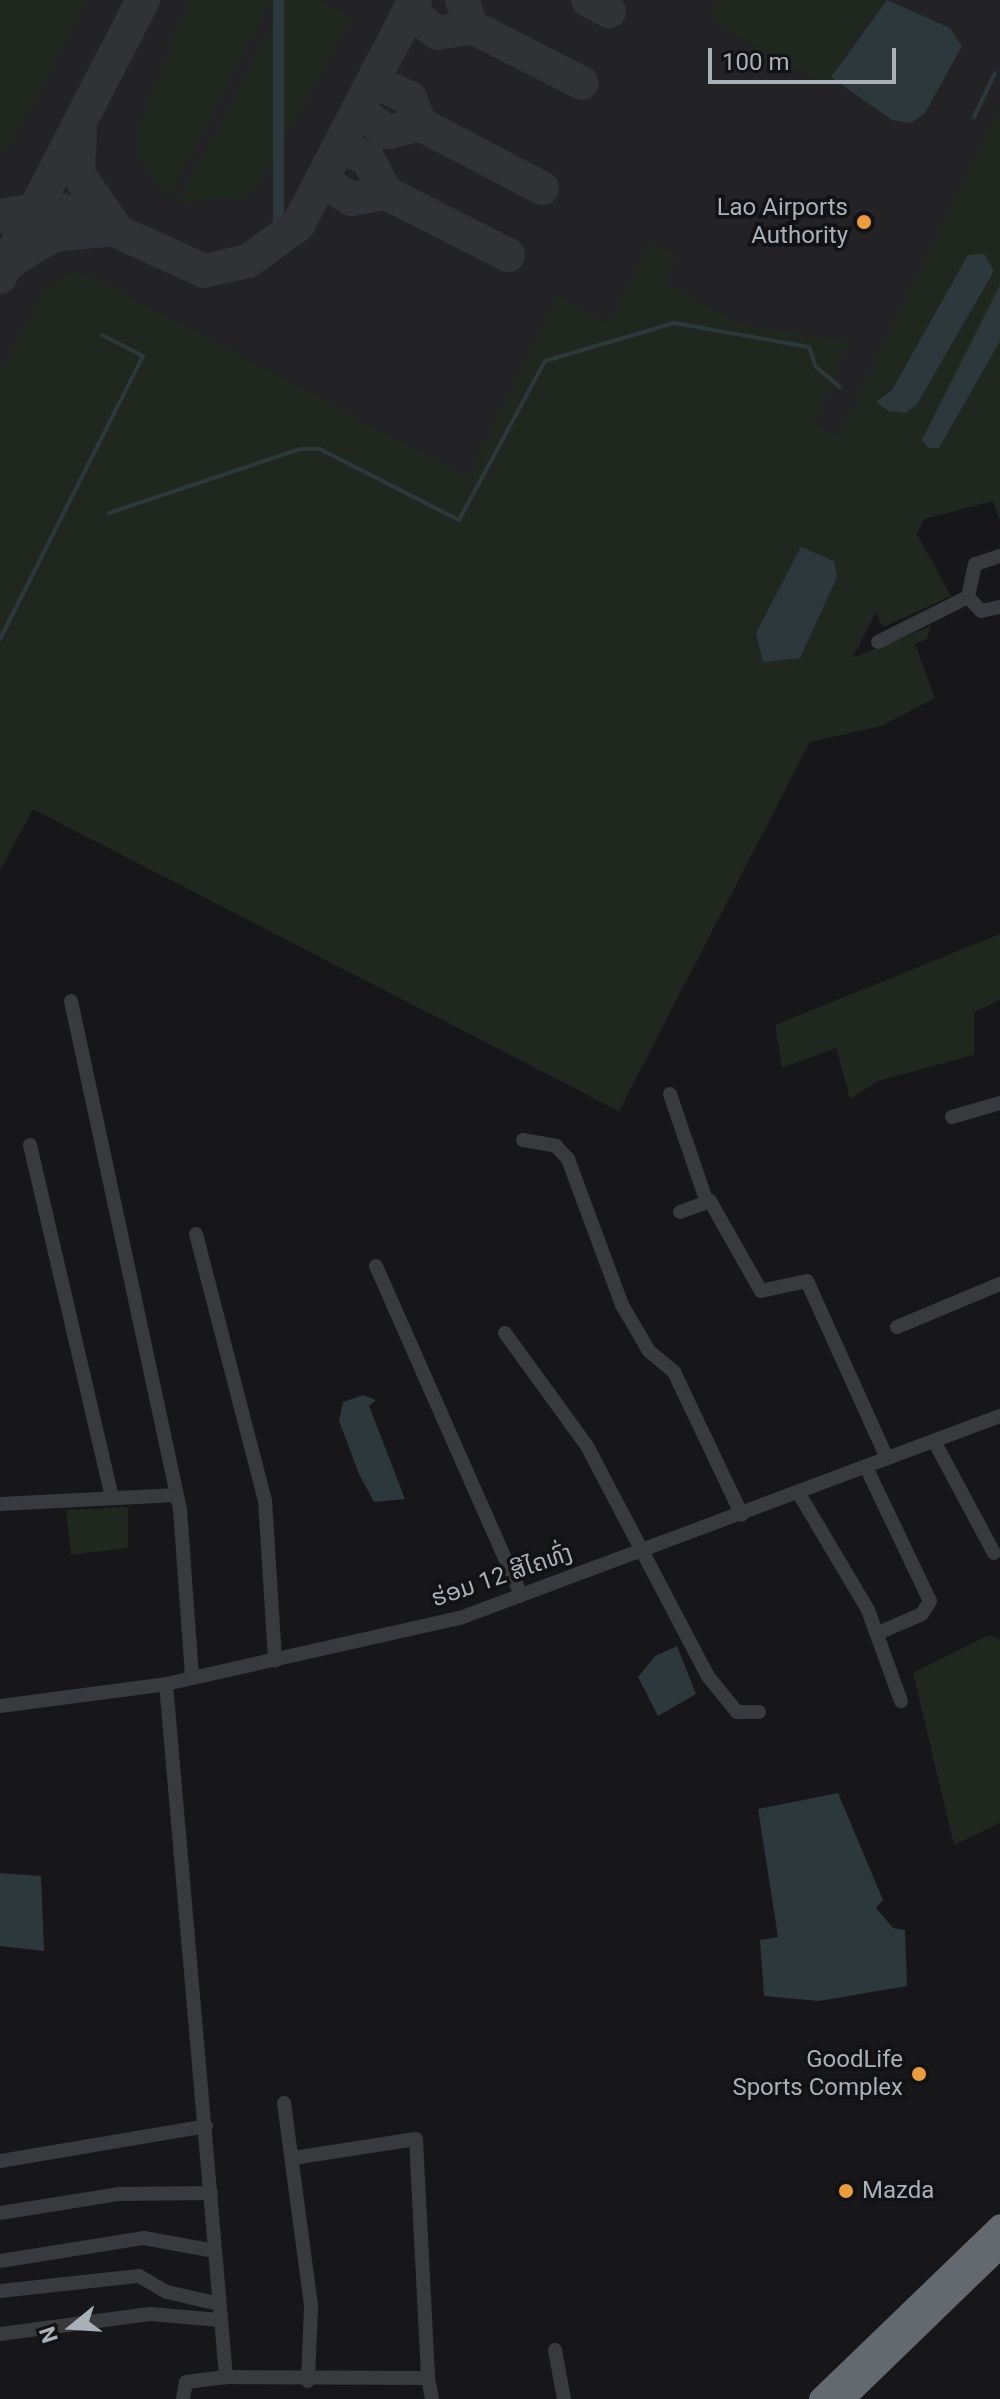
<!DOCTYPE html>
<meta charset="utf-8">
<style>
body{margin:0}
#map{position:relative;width:1000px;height:2399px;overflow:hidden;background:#171719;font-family:Roboto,"Noto Sans Lao",sans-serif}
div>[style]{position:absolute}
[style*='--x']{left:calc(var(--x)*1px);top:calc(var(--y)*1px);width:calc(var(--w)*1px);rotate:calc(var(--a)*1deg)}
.built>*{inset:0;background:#232326}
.green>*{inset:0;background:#1f271f}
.water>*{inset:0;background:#2d383c;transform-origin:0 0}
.stream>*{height:4px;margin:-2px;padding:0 2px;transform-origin:2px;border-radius:2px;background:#2d383c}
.taxiway>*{height:34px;margin:-17px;padding:0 17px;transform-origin:17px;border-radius:17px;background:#313236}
.minor>*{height:14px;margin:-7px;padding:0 7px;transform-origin:7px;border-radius:7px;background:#383a3e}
.highway>*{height:22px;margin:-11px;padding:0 11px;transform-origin:11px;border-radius:11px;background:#64686f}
.dots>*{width:22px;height:22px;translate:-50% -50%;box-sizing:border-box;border:4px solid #121214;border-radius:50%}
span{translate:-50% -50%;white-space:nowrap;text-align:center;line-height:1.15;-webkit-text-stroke:7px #121214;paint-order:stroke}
.poi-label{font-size:24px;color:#aab0b8}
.right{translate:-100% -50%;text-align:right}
.left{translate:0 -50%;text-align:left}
.street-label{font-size:24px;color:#aab0b8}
.north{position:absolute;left:32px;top:2287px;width:80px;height:80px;-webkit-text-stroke:6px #121214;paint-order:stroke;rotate:252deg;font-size:22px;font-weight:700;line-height:32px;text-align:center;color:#aab0b8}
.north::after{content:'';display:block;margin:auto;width:28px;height:36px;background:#aab0b8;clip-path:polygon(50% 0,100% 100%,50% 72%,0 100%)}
.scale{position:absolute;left:708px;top:48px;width:188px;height:36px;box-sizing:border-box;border:4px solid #aab0b8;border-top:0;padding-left:10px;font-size:24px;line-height:28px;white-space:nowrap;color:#aab0b8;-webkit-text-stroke:6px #121214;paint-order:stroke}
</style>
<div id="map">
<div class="built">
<i style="clip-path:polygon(0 0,1000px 0,1000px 372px,619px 1111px,33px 809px,0 870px)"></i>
</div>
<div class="green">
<i style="clip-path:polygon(0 0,88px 0,13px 142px,0 151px)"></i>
<i style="clip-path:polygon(187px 0,273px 0,168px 199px,136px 155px,135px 136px)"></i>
<i style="clip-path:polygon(284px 0,321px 0,353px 17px,256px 191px,235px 200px,176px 203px)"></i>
<i style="clip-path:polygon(718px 0,887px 0,857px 33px,827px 86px,708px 19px)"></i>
<i style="clip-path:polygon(1000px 107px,1000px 522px,993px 501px,924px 519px,917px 534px,951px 596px,883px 627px,874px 609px,849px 659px,931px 626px,927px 639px,915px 644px,935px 698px,881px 726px,810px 742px,619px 1111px,33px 809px,0 870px,0 370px,42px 293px,60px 278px,73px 271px,94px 277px,466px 476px,557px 295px,607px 323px,650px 242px,676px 256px,666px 283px,740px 323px,851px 342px,814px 424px,837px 437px)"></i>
<i style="clip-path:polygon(1000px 934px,1000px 1000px,974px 1012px,974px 1055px,878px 1081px,850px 1099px,836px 1048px,782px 1068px,775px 1025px)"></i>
<i style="clip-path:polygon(128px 1507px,128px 1548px,71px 1555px,66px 1510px)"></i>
<i style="clip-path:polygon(989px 1635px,1000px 1639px,1000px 1823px,954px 1845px,913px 1673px)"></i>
</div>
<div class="water">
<i style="left:273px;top:0;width:11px;height:225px"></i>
<i style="clip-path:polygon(887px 0,950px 28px,962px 46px,925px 113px,911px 123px,892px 120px,831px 77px)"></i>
<i style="clip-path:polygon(984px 254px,994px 271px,917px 404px,906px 413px,888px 411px,876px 402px,892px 390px,968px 255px)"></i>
<i style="clip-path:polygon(1000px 285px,1000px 341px,939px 448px,928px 448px,922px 440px)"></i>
<i style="clip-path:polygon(801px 547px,834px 561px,837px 577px,800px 658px,763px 662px,756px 633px)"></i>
<i style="clip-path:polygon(363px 1395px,376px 1400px,369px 1406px,405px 1499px,374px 1502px,359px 1474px,339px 1421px,343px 1402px)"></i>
<i style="clip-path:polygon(677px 1646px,696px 1694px,658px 1716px,638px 1677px,655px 1656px)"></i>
<i style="clip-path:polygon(838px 1793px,883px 1900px,876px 1908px,893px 1928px,905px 1930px,907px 1986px,819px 2001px,764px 1996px,760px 1940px,778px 1937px,758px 1809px)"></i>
<i style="clip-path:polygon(0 1873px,41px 1876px,44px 1951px,0 1946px)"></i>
</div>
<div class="stream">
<i style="--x:974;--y:117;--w:49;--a:-64.5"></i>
<i style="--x:109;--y:513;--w:201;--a:-18.5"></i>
<i style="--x:300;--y:449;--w:20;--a:0"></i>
<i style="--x:320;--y:449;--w:156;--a:27.1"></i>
<i style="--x:459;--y:520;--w:181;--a:-61.6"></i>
<i style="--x:545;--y:361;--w:134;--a:-16.4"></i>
<i style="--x:674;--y:323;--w:137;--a:10.1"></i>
<i style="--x:809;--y:347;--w:21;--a:71"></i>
<i style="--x:816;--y:367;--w:31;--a:40"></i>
<i style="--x:0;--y:639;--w:317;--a:-63.2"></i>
<i style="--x:143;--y:356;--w:46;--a:-152.9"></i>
</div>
<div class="taxiway">
<i style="--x:462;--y:0;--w:29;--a:70"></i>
<i style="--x:472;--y:27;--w:123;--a:27"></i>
<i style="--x:588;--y:0;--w:24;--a:28"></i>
<i style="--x:409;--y:12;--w:36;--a:36"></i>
<i style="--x:438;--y:33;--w:35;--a:-10"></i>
<i style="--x:374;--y:82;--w:39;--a:24"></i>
<i style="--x:410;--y:98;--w:28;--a:69"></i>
<i style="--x:420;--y:124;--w:138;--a:27.7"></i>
<i style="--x:358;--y:112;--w:37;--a:33"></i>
<i style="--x:389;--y:132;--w:32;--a:-14"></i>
<i style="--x:80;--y:131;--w:43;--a:92.7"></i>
<i style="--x:78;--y:174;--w:63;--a:55.3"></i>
<i style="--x:339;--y:148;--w:29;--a:18"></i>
<i style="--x:367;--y:157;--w:41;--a:62.2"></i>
<i style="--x:386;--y:193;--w:137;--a:26.9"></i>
<i style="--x:322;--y:180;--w:35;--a:33"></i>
<i style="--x:351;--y:199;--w:36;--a:-10"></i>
<i style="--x:0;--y:216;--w:48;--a:-9.7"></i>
<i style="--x:47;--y:208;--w:30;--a:9"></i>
<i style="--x:77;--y:213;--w:140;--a:24.5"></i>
<i style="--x:204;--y:271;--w:45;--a:-12.8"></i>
<i style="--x:248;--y:261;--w:62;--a:-35.8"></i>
<i style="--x:298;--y:225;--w:254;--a:-62.5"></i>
<i style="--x:11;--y:261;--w:49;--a:-31.8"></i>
<i style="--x:53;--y:235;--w:52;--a:-5.5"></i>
<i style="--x:0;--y:277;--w:312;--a:-62.7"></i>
</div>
<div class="minor">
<i style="--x:1000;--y:556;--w:26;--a:162"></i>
<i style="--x:975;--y:564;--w:34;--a:102"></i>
<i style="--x:968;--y:597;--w:19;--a:47"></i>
<i style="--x:981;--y:611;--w:19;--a:-12"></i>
<i style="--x:878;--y:642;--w:101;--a:-26.6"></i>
<i style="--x:71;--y:1001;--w:520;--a:77.89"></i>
<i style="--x:180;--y:1509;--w:167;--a:85.9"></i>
<i style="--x:670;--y:1094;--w:112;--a:71.2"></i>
<i style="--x:952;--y:1117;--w:50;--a:-16.3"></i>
<i style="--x:523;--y:1140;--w:34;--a:10"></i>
<i style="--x:556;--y:1146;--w:18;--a:47"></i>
<i style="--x:568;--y:1159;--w:156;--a:69.7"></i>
<i style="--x:622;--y:1305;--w:53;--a:59.6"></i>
<i style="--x:649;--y:1351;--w:33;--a:40"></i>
<i style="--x:674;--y:1372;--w:158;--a:64.6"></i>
<i style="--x:30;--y:1145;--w:362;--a:76.9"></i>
<i style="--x:680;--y:1212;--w:32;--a:-20"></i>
<i style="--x:710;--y:1201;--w:103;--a:60.5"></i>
<i style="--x:761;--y:1291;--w:47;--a:-12.3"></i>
<i style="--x:807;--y:1281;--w:194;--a:65.7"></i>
<i style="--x:196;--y:1234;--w:275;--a:75.5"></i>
<i style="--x:265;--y:1500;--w:161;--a:86.4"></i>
<i style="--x:376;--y:1266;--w:360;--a:66.2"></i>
<i style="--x:897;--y:1327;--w:112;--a:-22.7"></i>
<i style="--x:505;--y:1333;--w:140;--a:54"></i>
<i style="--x:587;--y:1446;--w:259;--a:62.3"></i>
<i style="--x:707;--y:1675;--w:48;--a:51"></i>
<i style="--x:737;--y:1712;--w:22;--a:0"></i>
<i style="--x:934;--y:1441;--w:127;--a:61.8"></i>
<i style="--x:866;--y:1467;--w:148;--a:64.5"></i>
<i style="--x:930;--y:1601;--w:15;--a:122"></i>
<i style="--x:922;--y:1614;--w:48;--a:156.6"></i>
<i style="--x:798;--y:1492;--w:137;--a:59.3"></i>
<i style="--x:868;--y:1610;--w:97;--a:70.1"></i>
<i style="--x:0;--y:1504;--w:177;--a:-2.9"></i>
<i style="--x:166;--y:1684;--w:696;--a:85.05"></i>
<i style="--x:0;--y:1706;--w:167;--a:-7.5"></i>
<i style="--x:166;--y:1684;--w:301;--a:-12.7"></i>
<i style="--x:460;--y:1618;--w:577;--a:-20.51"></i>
<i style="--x:284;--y:2103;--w:205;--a:82.4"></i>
<i style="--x:311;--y:2306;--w:75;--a:92.3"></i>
<i style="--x:293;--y:2158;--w:124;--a:-8.8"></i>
<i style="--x:416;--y:2139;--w:239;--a:87.1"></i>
<i style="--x:0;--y:2161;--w:209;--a:-9.6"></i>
<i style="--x:0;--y:2213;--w:121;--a:-9.1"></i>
<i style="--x:119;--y:2194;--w:92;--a:-0.6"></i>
<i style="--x:0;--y:2261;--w:146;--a:-9.1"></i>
<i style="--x:144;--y:2238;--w:72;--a:10.4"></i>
<i style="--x:0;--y:2291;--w:140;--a:-6.2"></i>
<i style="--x:139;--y:2276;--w:32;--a:30"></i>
<i style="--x:167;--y:2292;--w:53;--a:13"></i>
<i style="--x:0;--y:2334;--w:151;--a:-7.6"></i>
<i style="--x:150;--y:2314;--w:70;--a:4.9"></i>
<i style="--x:555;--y:2350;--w:50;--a:79.6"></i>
<i style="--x:183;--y:2399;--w:17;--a:-80"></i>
<i style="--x:186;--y:2382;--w:40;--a:-7.1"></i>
<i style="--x:226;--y:2377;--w:202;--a:0.3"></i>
<i style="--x:428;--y:2378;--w:21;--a:79"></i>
</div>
<div class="highway">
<i style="--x:820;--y:2399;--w:250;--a:-44"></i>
<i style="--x:844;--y:2399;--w:217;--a:-44.1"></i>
</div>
<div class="dots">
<i style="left:864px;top:222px;background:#eb9c3d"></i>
<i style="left:919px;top:2074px;background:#eb9c3d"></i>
<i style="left:846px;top:2191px;background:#eb9c3d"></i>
</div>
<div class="poi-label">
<span class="right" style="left:848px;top:222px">Lao Airports<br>Authority</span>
<span class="right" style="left:903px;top:2074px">GoodLife<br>Sports Complex</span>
<span class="left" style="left:862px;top:2191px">Mazda</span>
</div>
<div class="street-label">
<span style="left:502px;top:1576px;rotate:-19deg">ຮ່ອມ 12 ສີໄຄທົ່ງ</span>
</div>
<div class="north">N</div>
<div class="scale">100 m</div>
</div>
